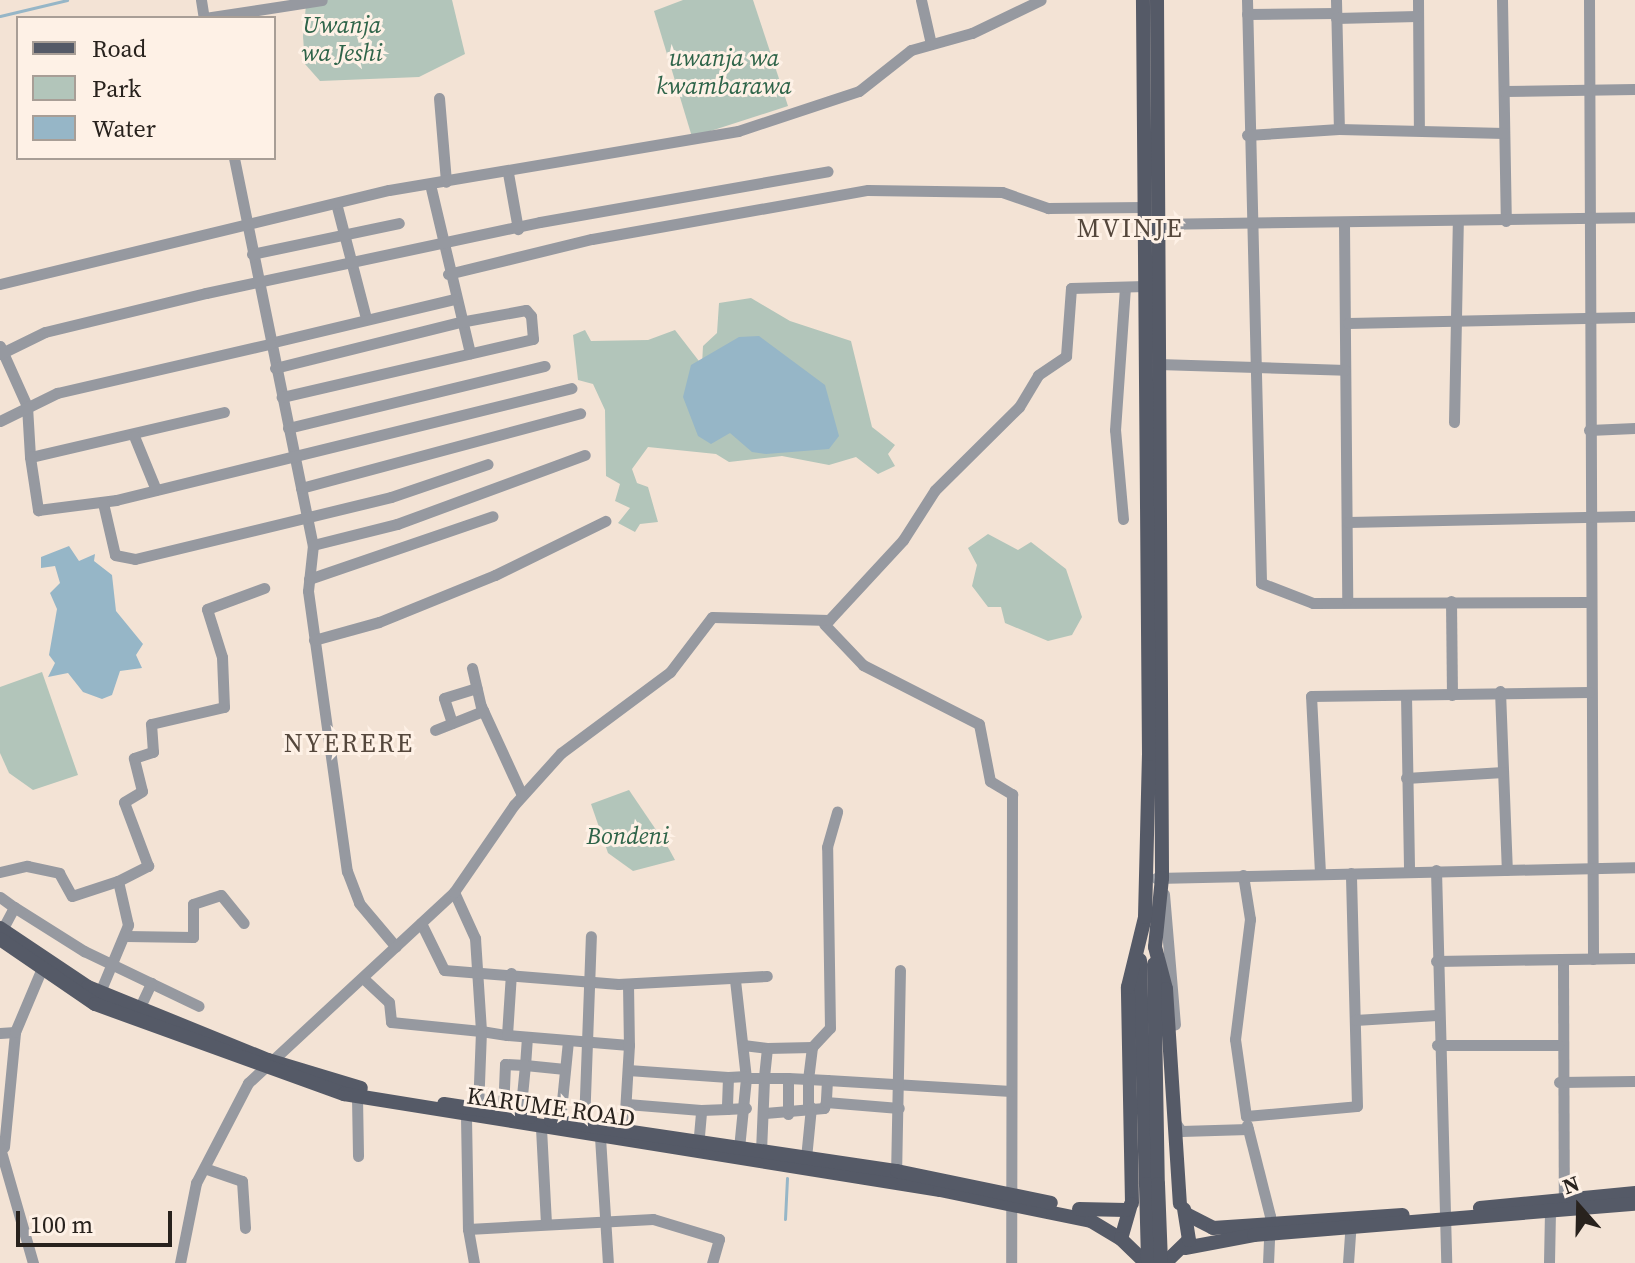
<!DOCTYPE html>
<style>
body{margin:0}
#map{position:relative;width:1635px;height:1263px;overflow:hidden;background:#f3e3d5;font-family:"Source Serif 4",serif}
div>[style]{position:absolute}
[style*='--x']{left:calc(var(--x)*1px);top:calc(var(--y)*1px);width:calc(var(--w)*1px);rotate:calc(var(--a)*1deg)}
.green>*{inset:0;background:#b2c5ba}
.water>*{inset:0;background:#96b6c7}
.stream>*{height:3px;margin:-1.5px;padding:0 1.5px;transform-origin:1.5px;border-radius:1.5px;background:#96b6c7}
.minor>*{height:11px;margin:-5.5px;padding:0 5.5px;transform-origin:5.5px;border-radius:5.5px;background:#9699a0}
.major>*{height:14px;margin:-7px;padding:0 7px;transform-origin:7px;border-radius:7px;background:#555a67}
.major-bridge>*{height:14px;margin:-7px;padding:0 7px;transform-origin:7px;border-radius:7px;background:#555a67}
span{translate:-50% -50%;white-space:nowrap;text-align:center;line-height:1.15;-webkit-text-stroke:6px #fef1e6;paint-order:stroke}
.park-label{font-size:24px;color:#2e6449;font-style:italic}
.street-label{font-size:24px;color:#28221d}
.neighbourhood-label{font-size:26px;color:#54473c;letter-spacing:2px}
.legend{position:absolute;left:16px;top:16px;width:260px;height:144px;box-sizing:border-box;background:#fef1e6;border:2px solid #a89e96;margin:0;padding:10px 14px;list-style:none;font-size:24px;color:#28221d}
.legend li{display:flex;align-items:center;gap:16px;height:40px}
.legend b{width:40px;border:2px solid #a89e96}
.north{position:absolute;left:1539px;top:1167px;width:80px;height:80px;-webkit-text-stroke:6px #fef1e6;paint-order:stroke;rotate:340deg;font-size:22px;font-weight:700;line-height:32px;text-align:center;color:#28221d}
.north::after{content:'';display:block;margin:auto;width:28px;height:36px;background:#28221d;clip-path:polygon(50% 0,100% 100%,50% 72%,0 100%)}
.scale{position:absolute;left:16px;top:1211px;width:156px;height:36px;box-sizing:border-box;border:4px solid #28221d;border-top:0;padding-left:10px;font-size:24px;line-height:28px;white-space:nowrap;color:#28221d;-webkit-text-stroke:6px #fef1e6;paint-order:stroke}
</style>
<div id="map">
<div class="green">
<i style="clip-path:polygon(327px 0,452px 0,465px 54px,419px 77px,320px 81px,305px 64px,303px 36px,306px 5px)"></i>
<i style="clip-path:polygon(683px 0,753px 0,788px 106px,692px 137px,654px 11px)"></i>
<i style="clip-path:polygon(751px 298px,790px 321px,851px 341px,872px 427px,895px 445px,888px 454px,895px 466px,878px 474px,856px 457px,829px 465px,782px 456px,729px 462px,716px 454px,648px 447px,632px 469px,637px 483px,648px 487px,658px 522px,640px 524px,635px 532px,618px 523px,630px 508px,615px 501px,620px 484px,606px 476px,605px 410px,593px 384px,578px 380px,573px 335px,585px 330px,591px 341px,648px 340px,675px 330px,702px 365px,703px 346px,717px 333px,719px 303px)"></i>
<i style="clip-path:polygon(988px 534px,1018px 550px,1031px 542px,1066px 569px,1082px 617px,1072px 635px,1048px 641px,1005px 623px,1001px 607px,988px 607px,972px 586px,977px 565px,968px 548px)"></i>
<i style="clip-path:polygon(42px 672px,78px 775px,33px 790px,9px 773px,0 753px,0 687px)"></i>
<i style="clip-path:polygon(629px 790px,669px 849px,675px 860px,633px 871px,608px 853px,591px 804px)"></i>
</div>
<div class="water">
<i style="clip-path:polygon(759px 336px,825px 385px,839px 436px,829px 449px,766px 454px,752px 452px,730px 433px,711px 444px,698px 436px,683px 397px,691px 365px,739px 337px)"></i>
<i style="clip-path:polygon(69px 546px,79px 561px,95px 554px,94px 561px,112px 575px,116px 611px,143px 644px,136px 655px,142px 668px,120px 671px,112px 695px,102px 699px,83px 692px,68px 673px,48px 677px,55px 663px,49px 655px,57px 609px,50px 593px,60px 583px,55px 566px,41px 568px,41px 557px)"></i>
</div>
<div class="stream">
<i style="--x:0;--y:16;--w:69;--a:-13.4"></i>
<i style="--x:785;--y:1219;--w:41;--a:-87.2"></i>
</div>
<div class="minor">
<i style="--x:201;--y:0;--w:18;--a:81"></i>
<i style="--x:921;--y:0;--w:45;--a:77.2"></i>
<i style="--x:1247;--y:0;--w:583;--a:88.62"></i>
<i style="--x:1261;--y:583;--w:56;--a:21"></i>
<i style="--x:1313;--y:603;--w:274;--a:-0.2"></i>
<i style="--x:1336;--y:0;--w:129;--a:88.7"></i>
<i style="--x:1418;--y:0;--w:128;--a:89.6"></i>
<i style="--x:1502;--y:0;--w:221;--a:89"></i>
<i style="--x:1589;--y:0;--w:959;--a:89.76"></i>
<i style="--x:1247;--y:14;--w:89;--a:-0.6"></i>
<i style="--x:205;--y:18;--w:118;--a:-8.7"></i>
<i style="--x:1336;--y:18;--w:81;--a:-1.4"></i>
<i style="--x:1504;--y:91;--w:131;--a:-0.9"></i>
<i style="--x:439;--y:98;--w:84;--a:85.2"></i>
<i style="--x:1247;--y:135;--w:92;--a:-3.7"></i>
<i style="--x:1339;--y:129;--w:165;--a:1.4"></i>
<i style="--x:234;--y:158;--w:395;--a:78.5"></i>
<i style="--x:313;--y:545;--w:46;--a:96.2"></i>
<i style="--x:308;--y:591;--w:283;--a:82.1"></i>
<i style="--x:347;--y:871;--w:34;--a:69"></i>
<i style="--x:359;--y:903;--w:57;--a:49.9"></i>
<i style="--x:508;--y:173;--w:57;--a:79.9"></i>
<i style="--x:430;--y:184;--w:174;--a:76.7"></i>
<i style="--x:336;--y:203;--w:119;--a:75.4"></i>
<i style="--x:1152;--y:224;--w:483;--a:-0.8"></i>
<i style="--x:1344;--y:224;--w:376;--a:89.5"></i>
<i style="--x:252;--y:254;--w:150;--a:-11.9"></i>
<i style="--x:448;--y:274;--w:148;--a:-13.7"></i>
<i style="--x:592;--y:239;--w:280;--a:-10.1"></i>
<i style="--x:868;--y:190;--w:134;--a:0.9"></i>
<i style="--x:1002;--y:192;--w:49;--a:19.2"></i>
<i style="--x:1048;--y:208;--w:96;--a:-0.6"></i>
<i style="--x:0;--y:284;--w:400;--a:-13.6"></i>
<i style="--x:389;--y:190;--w:354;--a:-9.6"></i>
<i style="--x:738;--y:131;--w:127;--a:-18.3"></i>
<i style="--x:859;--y:91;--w:66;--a:-38.3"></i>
<i style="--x:911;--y:50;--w:63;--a:-15.6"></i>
<i style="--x:972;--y:33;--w:76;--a:-25.6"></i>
<i style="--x:1348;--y:323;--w:287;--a:-1.2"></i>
<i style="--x:270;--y:343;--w:189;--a:-13.4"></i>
<i style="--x:0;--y:346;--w:66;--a:65.8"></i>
<i style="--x:27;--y:406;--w:51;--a:86.6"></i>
<i style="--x:0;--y:354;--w:50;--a:-26.1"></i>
<i style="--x:45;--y:332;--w:166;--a:-13.6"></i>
<i style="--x:206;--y:293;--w:341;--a:-12"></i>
<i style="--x:540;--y:222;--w:292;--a:-10"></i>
<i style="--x:1158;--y:364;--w:187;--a:1.8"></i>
<i style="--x:275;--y:368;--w:191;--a:-14"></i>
<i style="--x:460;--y:322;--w:67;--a:-10.3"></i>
<i style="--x:526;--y:310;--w:8;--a:50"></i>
<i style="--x:531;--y:316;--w:23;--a:85"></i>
<i style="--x:533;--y:339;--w:258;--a:167"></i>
<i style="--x:224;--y:412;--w:199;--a:166.9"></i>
<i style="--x:30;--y:457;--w:54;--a:81.4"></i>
<i style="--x:38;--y:510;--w:79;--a:-7.3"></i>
<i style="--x:116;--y:500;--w:469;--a:-13.8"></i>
<i style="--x:0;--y:421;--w:64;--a:-26.2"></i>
<i style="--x:57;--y:393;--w:219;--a:-13"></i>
<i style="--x:1454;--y:422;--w:201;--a:-88.9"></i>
<i style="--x:288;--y:428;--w:264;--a:-13.6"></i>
<i style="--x:1589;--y:430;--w:46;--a:-2.5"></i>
<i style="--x:134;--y:436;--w:58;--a:67.8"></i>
<i style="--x:301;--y:488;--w:289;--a:-15"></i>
<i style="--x:103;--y:503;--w:53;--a:77"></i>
<i style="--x:115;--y:555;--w:20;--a:11"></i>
<i style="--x:135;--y:559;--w:263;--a:-13.6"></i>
<i style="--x:391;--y:497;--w:102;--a:-18.8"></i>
<i style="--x:1123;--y:519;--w:89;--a:-95.1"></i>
<i style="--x:1115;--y:430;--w:143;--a:-86"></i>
<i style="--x:1348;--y:522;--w:287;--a:-1.2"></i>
<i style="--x:313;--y:545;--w:87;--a:-14"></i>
<i style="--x:397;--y:524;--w:200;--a:-20.2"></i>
<i style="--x:309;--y:579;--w:194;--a:-18.9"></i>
<i style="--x:1451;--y:601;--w:94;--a:89.4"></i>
<i style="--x:824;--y:624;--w:57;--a:46.4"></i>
<i style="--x:863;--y:665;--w:130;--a:27"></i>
<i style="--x:979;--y:724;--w:58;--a:79.1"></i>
<i style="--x:990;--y:781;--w:26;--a:31"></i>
<i style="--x:1012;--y:794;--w:469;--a:90.1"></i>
<i style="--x:314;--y:640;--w:67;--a:-15.5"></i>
<i style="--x:379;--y:622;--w:125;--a:-22.1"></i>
<i style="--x:495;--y:575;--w:123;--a:-26.1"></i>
<i style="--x:472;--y:668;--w:39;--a:77"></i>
<i style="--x:481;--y:706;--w:98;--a:65.3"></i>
<i style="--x:1500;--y:691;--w:179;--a:87.8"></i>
<i style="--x:1406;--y:695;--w:177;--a:89"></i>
<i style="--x:452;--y:723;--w:26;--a:-108"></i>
<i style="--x:444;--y:698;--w:34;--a:-17"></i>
<i style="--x:435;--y:730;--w:52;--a:-21.6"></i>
<i style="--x:1406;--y:778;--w:97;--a:-3.5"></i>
<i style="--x:1436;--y:870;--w:393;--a:88.5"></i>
<i style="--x:0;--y:872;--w:28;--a:-13"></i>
<i style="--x:27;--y:866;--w:33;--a:12"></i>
<i style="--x:59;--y:873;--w:26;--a:61"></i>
<i style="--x:72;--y:896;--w:48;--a:-18.1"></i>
<i style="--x:1320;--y:873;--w:177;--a:-92.9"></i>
<i style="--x:1311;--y:696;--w:278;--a:-0.8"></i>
<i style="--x:1243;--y:875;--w:45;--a:81"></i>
<i style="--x:1250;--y:919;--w:121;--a:97.1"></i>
<i style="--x:1235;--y:1039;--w:78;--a:81.9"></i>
<i style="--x:1246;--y:1116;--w:111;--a:-5.1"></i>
<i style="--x:1357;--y:1106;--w:233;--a:-91.5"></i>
<i style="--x:1156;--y:878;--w:479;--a:-1.3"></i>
<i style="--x:454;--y:892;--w:51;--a:65.5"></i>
<i style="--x:475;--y:938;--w:93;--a:86.3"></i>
<i style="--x:481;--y:1031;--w:26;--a:9"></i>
<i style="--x:1164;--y:894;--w:131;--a:85.2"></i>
<i style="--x:0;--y:897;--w:17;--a:36"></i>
<i style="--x:421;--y:923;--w:52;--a:63.9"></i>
<i style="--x:444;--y:970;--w:175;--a:4.6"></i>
<i style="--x:618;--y:984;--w:149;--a:-3.1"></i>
<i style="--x:2;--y:930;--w:26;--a:-62"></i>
<i style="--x:14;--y:907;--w:83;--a:32.2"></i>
<i style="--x:84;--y:951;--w:127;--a:25.6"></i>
<i style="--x:126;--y:936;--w:67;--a:0.9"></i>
<i style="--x:193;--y:937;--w:33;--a:-90"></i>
<i style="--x:193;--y:904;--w:29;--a:-18"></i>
<i style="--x:221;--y:895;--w:36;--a:51"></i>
<i style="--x:1563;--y:960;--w:239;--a:89.8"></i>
<i style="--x:1436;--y:961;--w:199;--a:-0.9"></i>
<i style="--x:511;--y:973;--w:62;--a:93.7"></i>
<i style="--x:507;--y:1035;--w:122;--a:4.7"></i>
<i style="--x:629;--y:1045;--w:85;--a:93.4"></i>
<i style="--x:364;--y:979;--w:34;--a:43"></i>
<i style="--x:389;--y:1002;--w:20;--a:84"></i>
<i style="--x:391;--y:1022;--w:90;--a:5.7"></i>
<i style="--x:481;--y:1031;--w:78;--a:92.2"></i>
<i style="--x:735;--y:980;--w:99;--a:83.6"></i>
<i style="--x:746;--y:1078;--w:70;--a:95.7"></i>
<i style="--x:628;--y:984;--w:61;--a:89.1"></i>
<i style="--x:100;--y:992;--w:73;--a:-67.3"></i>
<i style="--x:128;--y:925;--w:45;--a:-102.8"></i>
<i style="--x:118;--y:881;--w:34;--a:-27"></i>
<i style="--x:148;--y:866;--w:68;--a:-110.6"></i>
<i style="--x:124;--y:802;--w:21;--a:-31"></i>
<i style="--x:142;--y:791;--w:34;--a:-104"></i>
<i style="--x:134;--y:758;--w:20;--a:-18"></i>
<i style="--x:153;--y:752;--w:28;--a:-94"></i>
<i style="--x:151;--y:724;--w:75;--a:-13.1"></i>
<i style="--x:224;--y:707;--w:50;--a:-92.3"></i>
<i style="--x:222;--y:657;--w:50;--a:-107.4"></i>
<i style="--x:207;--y:609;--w:61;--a:-20.2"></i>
<i style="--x:139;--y:1009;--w:29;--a:-65"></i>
<i style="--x:1355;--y:1020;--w:82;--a:-3.5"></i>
<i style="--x:0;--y:1033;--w:15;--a:-4"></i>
<i style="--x:527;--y:1037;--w:28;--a:94"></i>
<i style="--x:525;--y:1065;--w:40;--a:5.7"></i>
<i style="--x:743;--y:1045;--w:24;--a:7"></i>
<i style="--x:767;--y:1048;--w:30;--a:96"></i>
<i style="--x:764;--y:1078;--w:18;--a:180"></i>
<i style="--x:1437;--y:1045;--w:121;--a:0"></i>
<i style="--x:812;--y:1047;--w:26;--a:-47"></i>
<i style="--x:830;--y:1028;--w:181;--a:-90.9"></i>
<i style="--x:827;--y:847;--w:37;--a:-74"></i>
<i style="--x:767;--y:1048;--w:45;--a:-1.3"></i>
<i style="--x:812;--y:1047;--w:32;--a:97"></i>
<i style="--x:808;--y:1079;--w:19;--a:3"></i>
<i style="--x:827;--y:1080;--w:22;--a:93"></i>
<i style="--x:628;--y:1070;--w:100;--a:4"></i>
<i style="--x:746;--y:1076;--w:18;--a:177"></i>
<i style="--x:728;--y:1077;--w:32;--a:92"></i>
<i style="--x:727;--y:1109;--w:19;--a:-3"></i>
<i style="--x:788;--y:1078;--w:20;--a:3"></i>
<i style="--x:808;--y:1079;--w:29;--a:90"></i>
<i style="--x:827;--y:1080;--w:184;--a:3.4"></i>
<i style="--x:1559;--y:1082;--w:76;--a:-0.8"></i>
<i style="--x:357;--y:1097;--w:59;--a:89"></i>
<i style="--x:627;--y:1104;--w:74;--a:4.6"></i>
<i style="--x:503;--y:1112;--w:48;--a:-87.6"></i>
<i style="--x:505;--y:1064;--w:20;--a:3"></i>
<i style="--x:525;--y:1065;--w:51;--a:95.6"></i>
<i style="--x:765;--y:1113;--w:59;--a:-4.8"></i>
<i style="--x:824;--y:1108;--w:6;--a:-72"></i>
<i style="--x:826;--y:1102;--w:73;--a:4.7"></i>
<i style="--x:466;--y:1117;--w:112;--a:89"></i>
<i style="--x:468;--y:1229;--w:185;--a:-3.1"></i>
<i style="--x:653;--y:1219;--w:69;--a:16.9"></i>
<i style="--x:719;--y:1239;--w:25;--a:106"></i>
<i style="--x:560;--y:1121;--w:80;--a:-84.3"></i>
<i style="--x:1175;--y:1122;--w:11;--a:56"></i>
<i style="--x:1181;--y:1131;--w:67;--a:-1.7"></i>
<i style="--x:584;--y:1124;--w:188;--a:-87.9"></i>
<i style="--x:1247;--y:1125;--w:94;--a:75.8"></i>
<i style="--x:1270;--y:1216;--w:47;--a:92.4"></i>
<i style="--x:541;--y:1128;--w:96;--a:87"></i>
<i style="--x:600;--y:1137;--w:126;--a:86.4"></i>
<i style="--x:4;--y:1147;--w:116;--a:-84.5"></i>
<i style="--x:15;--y:1032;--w:69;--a:-67.1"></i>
<i style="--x:698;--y:1147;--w:37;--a:-85"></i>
<i style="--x:701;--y:1110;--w:26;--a:-2"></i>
<i style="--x:0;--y:1148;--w:120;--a:74"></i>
<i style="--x:761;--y:1151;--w:73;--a:-87.6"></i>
<i style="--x:764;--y:1078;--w:24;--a:0"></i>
<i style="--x:788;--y:1078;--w:36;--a:90"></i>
<i style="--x:806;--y:1158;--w:51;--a:-84.4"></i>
<i style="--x:207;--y:1169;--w:37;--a:19"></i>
<i style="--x:242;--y:1181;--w:47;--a:86.3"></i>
<i style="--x:896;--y:1177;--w:207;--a:-88.9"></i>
<i style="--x:468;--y:1229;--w:35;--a:80"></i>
<i style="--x:180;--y:1263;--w:82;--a:-78.7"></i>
<i style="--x:196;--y:1183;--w:113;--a:-62.5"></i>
<i style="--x:248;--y:1083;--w:281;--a:-42.8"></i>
<i style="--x:454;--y:892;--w:106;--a:-55.4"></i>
<i style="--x:514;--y:805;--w:70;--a:-47.9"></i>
<i style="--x:561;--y:753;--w:136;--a:-36.6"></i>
<i style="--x:670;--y:672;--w:69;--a:-52.6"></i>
<i style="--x:712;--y:617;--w:117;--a:1.5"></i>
<i style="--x:829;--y:620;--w:109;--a:-47.2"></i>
<i style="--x:903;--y:540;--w:59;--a:-57.4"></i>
<i style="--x:935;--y:490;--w:118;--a:-44.7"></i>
<i style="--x:1019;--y:407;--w:37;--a:-59"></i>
<i style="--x:1038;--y:375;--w:34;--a:-34"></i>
<i style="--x:1066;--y:356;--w:68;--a:-85.8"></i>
<i style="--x:1071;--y:288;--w:74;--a:-1.5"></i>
<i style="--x:1348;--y:1263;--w:43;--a:-86"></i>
<i style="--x:1549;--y:1263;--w:52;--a:-88.9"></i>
</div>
<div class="major">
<i style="--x:1157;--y:0;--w:878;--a:89.67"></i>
<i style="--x:1162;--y:878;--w:69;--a:95.8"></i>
<i style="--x:1155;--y:947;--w:43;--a:75.3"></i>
<i style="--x:1166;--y:989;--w:215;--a:86.3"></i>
<i style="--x:0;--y:928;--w:106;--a:33.8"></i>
<i style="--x:88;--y:987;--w:194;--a:22.1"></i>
<i style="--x:268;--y:1060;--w:97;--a:16.8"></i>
<i style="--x:0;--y:939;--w:115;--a:34.4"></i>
<i style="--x:95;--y:1004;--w:265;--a:19.9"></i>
<i style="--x:344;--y:1094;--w:604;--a:9.15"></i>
<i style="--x:940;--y:1190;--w:154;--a:11.6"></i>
<i style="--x:1091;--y:1221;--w:35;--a:31"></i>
<i style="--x:1140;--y:960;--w:224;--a:88.5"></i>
<i style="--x:1154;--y:964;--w:220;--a:89"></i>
<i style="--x:444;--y:1104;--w:87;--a:8.6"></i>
<i style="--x:551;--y:1120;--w:350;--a:8.4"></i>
<i style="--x:897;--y:1171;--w:157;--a:11.7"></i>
<i style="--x:1132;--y:1203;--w:216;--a:-91.1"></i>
<i style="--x:1128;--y:987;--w:72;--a:-76.3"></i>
<i style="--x:1145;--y:917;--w:163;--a:-88.6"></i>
<i style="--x:1149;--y:754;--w:754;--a:-90.46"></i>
<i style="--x:1131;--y:1204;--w:36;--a:106"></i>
<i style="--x:1121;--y:1239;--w:35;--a:44"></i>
<i style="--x:1480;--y:1208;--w:156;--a:-5.5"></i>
<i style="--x:1079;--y:1209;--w:47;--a:1.2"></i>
<i style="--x:1188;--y:1215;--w:28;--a:27"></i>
<i style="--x:1213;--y:1228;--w:190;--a:-3.9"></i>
<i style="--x:1185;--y:1248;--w:70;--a:-10.7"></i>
<i style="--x:1254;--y:1235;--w:382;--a:-4.7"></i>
<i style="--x:1165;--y:1263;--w:33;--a:-44"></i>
<i style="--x:1189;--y:1240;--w:31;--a:-99"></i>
</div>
<div class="major-bridge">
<i style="--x:1146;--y:1184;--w:79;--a:88.5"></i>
<i style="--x:1158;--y:1184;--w:79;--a:87.8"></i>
</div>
<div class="park-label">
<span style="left:342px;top:39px">Uwanja<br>wa Jeshi</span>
<span style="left:724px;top:72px">uwanja wa<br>kwambarawa</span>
<span style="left:628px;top:836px">Bondeni</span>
</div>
<div class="street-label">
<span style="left:551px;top:1107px;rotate:8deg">KARUME ROAD</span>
</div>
<div class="neighbourhood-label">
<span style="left:1130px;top:229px">MVINJE</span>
<span style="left:349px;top:744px">NYERERE</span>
</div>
<ul class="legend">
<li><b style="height:10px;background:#555a67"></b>Road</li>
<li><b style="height:22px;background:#b2c5ba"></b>Park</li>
<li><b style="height:22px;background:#96b6c7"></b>Water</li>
</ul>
<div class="north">N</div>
<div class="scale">100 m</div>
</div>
